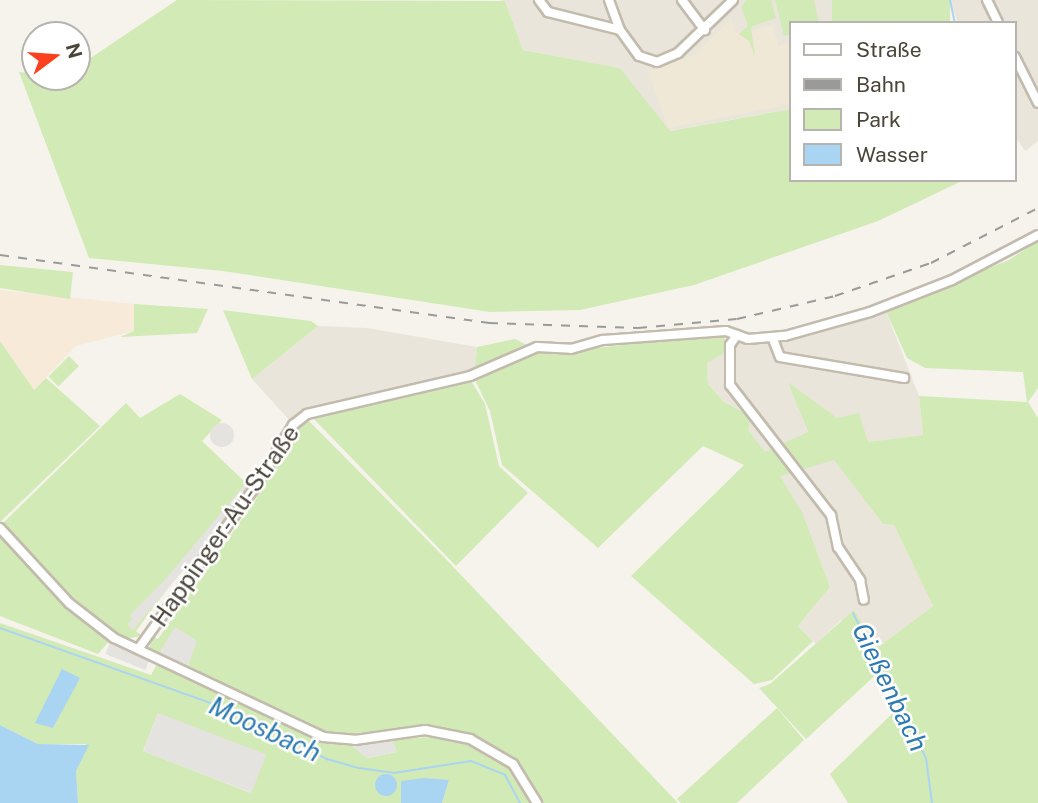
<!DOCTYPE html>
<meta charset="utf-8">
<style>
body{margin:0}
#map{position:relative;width:1038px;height:803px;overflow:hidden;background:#f6f3ec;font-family:"Public Sans",sans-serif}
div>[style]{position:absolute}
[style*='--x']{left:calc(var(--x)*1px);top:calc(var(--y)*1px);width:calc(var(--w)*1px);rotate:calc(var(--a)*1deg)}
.residential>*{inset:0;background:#eae5da}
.commercial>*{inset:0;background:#f7ead8}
.education>*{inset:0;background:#efe8d6}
.green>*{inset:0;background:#d2eab5;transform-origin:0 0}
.parking>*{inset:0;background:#e5e3e0;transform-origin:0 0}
.round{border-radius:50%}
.water>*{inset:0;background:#a9d4f2}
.stream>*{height:2px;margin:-1px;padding:0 1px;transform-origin:1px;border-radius:1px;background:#a9d4f2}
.roads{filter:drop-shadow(2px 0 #c2bbae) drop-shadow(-2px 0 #c2bbae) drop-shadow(0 2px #c2bbae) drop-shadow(0 -2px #c2bbae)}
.minor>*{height:8px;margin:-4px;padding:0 4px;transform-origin:4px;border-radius:4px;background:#fff}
.rail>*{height:2px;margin-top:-1px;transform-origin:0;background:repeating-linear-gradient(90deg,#9a9a9a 0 9px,transparent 0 18px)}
span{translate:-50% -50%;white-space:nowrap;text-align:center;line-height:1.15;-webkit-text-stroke:5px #fff;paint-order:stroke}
.street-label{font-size:24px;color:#4b4439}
.water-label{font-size:26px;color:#2e7ab2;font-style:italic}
.legend{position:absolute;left:789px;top:21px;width:228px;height:161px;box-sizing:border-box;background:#fff;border:2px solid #b7b4b0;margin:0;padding:9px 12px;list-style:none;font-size:21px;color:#4b4439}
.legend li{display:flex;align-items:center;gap:14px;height:35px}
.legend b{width:35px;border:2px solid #b7b4b0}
.north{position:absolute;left:21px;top:21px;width:70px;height:70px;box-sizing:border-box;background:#fff;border:2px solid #b7b4b0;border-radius:50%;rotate:74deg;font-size:19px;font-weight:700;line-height:28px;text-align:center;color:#4b4439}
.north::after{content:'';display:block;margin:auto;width:24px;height:32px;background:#fc3f1d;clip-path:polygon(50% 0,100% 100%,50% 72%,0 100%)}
</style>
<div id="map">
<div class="residential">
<i style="clip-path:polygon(500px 0,746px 0,741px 7px,753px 33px,750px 27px,759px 0,832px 0,837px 23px,791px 23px,791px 109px,669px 131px,620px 68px,523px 50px,505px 1px)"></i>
<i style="clip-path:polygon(950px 0,1038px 0,1038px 141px,1025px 151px,1015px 136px,1015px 23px,958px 23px)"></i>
<i style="clip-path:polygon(885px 309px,919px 396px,923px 435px,868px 442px,789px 383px,808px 433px,765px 453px,748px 430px,751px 415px,723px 401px,708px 384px,707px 363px,740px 341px,763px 341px)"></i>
<i style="clip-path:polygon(318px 326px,367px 328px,477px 347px,475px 373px,315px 410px,292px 423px,252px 379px)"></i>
<i style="clip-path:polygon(834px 459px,883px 524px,894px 525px,933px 606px,877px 648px,841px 620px,816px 644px,798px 626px,830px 587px,803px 514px,779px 476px)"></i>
</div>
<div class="commercial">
<i style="clip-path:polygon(0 290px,134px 304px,134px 331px,76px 346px,34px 390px,0 341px)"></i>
</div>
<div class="education">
<i style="clip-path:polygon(731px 19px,736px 33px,773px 25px,778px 46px,791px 42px,791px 104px,668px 128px,648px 71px,694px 55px)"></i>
</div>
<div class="green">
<i style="clip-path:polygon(177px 0,505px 1px,523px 50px,620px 68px,670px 131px,791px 109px,791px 180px,964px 180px,878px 221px,694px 285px,580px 310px,490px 312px,223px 271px,89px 258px,19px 72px,77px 77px,77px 67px)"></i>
<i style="clip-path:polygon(746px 0,771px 0,776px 18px,751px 27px,755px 57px,749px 41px,739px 34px,748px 26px,741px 7px)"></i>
<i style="clip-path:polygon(775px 0,814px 0,819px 23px,791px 23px,791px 34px,784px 36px)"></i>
<i style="left:832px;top:0;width:118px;height:24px"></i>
<i style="clip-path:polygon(1038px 241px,1038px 388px,1028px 402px,1038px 418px,1038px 803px,848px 803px,830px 774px,901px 705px,881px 670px,806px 739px,759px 688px,770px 684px,854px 610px,877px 648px,933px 606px,894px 525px,883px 524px,834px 460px,780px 476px,803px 514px,830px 587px,798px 626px,813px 641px,772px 680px,754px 684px,631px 576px,744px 465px,703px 446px,598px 548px,502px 465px,490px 411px,474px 378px,477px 347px,515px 339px,545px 354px,724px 333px,726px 352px,707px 363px,708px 384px,723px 401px,751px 416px,748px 430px,765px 452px,808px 432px,788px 382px,837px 418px,859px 413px,868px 442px,923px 435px,919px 396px,1027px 402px,1023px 372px,925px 368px,907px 358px,885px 309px,1009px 260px)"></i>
<i style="clip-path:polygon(0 265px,73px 272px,70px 299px,0 288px)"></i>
<i style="clip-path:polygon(134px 304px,208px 309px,197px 333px,120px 337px,134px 331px)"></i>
<i style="clip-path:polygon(223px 310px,311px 321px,318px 326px,252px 379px)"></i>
<i style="clip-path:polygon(0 341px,34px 390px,46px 378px,100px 426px,0 522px)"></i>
<i style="left:69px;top:356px;width:14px;height:29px;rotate:45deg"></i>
<i style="clip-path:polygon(470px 379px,485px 404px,499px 466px,528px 493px,456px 566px,312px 417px)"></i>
<i style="clip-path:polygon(180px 394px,222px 420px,202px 441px,246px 483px,136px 631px,142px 636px,124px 639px,81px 610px,1px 525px,126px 403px,140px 418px)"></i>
<i style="clip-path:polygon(308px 420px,440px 553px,678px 803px,540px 803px,514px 762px,471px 737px,422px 728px,327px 735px,149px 648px,153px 636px,158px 639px,260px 493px,286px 440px,300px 422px)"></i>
<i style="clip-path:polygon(0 531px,110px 640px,98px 654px,0 616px)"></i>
<i style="clip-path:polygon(evenodd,0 623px,151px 675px,158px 662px,315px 738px,349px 743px,367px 758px,397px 752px,391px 739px,433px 737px,486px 749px,514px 772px,529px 803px,442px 803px,449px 780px,401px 781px,401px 803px,78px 803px,76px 771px,86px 744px,38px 744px,0 725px,0 623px,62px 670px,79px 678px,53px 728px,62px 670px,0 623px,158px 713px,251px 793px,143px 751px,158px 713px)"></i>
<i style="clip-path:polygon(777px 708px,804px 740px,737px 803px,681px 803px,677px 799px)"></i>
</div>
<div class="parking">
<i class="round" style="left:210px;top:423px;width:24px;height:24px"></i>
<i style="left:246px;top:483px;width:8px;height:185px;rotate:40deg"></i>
<i style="left:256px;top:489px;width:6px;height:179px;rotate:45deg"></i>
<i style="clip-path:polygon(175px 627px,197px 641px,188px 666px,159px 653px)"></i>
<i style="left:111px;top:640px;width:43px;height:15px;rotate:22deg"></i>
<i style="left:158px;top:713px;width:116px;height:41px;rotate:21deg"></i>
<i style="clip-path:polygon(391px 739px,397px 752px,367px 758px,349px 743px)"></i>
</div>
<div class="water">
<i style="clip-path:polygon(62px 669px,80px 678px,53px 728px,35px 723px)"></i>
<i style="clip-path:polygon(0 725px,38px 744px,89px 745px,76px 771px,78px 803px,0 803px)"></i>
<i class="round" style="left:375px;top:774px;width:22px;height:22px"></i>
<i style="clip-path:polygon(424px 778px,449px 780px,442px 803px,401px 803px,401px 781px)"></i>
</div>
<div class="stream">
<i style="--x:950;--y:0;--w:24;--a:78"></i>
<i style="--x:853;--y:613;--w:162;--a:63.3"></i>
<i style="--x:926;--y:758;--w:45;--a:82.4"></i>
<i style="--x:0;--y:628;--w:247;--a:19.6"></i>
<i style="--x:233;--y:711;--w:106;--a:27.1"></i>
<i style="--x:327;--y:759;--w:33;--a:16"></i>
<i style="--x:359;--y:768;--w:35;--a:8"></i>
<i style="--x:394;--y:773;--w:78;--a:-8.9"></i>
<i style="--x:471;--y:761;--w:37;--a:22"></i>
<i style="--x:505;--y:775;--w:32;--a:62"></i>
</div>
<div class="roads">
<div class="minor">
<i style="--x:539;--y:0;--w:15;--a:53"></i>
<i style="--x:548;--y:12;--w:74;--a:14"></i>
<i style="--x:609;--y:0;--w:32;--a:70"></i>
<i style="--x:620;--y:30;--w:32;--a:54"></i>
<i style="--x:639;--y:56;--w:19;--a:18"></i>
<i style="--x:657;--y:62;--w:23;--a:-23"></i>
<i style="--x:678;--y:53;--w:76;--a:-43.9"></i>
<i style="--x:682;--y:0;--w:38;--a:53"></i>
<i style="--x:987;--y:0;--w:25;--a:64"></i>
<i style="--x:1015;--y:57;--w:51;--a:63.4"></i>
<i style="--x:737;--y:335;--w:12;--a:125"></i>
<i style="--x:730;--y:345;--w:40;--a:90"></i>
<i style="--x:730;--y:385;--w:165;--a:52.2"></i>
<i style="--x:831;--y:515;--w:33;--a:78"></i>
<i style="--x:838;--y:547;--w:40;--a:56"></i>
<i style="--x:860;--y:580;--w:20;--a:79"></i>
<i style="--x:773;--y:339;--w:19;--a:69"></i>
<i style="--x:780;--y:357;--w:126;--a:9.6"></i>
<i style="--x:0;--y:528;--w:102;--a:47.4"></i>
<i style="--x:69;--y:603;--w:57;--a:37.9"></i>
<i style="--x:114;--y:638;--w:231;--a:25.3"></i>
<i style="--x:323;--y:737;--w:32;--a:5"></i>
<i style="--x:355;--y:740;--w:71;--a:-8.1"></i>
<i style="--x:425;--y:730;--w:46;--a:11.3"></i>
<i style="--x:470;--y:739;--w:50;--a:30.2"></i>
<i style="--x:513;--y:764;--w:46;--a:58.4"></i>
<i style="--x:139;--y:648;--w:198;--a:-54.2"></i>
<i style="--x:255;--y:487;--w:73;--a:-58.5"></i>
<i style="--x:293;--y:425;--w:18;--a:-38"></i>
<i style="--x:307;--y:414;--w:167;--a:-13.1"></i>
<i style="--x:470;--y:376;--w:73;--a:-23.4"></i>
<i style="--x:537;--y:347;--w:34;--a:3"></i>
<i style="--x:571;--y:349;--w:33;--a:-16"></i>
<i style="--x:603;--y:340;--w:123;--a:-4.2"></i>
<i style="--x:726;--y:331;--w:23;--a:20"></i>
<i style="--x:748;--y:339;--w:37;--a:-5"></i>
<i style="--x:785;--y:336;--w:88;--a:-15.8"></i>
<i style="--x:870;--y:312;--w:88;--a:-21.3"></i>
<i style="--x:952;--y:280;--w:97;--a:-27.6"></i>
</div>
</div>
<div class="rail">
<i style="--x:0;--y:255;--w:494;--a:7.9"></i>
<i style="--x:489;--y:323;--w:149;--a:1.9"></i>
<i style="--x:638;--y:328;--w:99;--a:-5.2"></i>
<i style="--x:737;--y:319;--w:101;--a:-13.2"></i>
<i style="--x:835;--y:296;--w:102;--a:-19"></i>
<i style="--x:931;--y:263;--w:120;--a:-27.2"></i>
</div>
<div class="street-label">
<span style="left:225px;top:526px;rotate:-55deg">Happinger-Au-Straße</span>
</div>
<div class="water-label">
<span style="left:890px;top:687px;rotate:64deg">Gießenbach</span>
<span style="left:265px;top:729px;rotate:25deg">Moosbach</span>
</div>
<ul class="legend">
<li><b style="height:9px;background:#fff"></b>Straße</li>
<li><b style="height:9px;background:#9a9a9a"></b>Bahn</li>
<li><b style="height:19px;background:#d2eab5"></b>Park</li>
<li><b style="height:19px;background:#a9d4f2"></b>Wasser</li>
</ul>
<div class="north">N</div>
</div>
